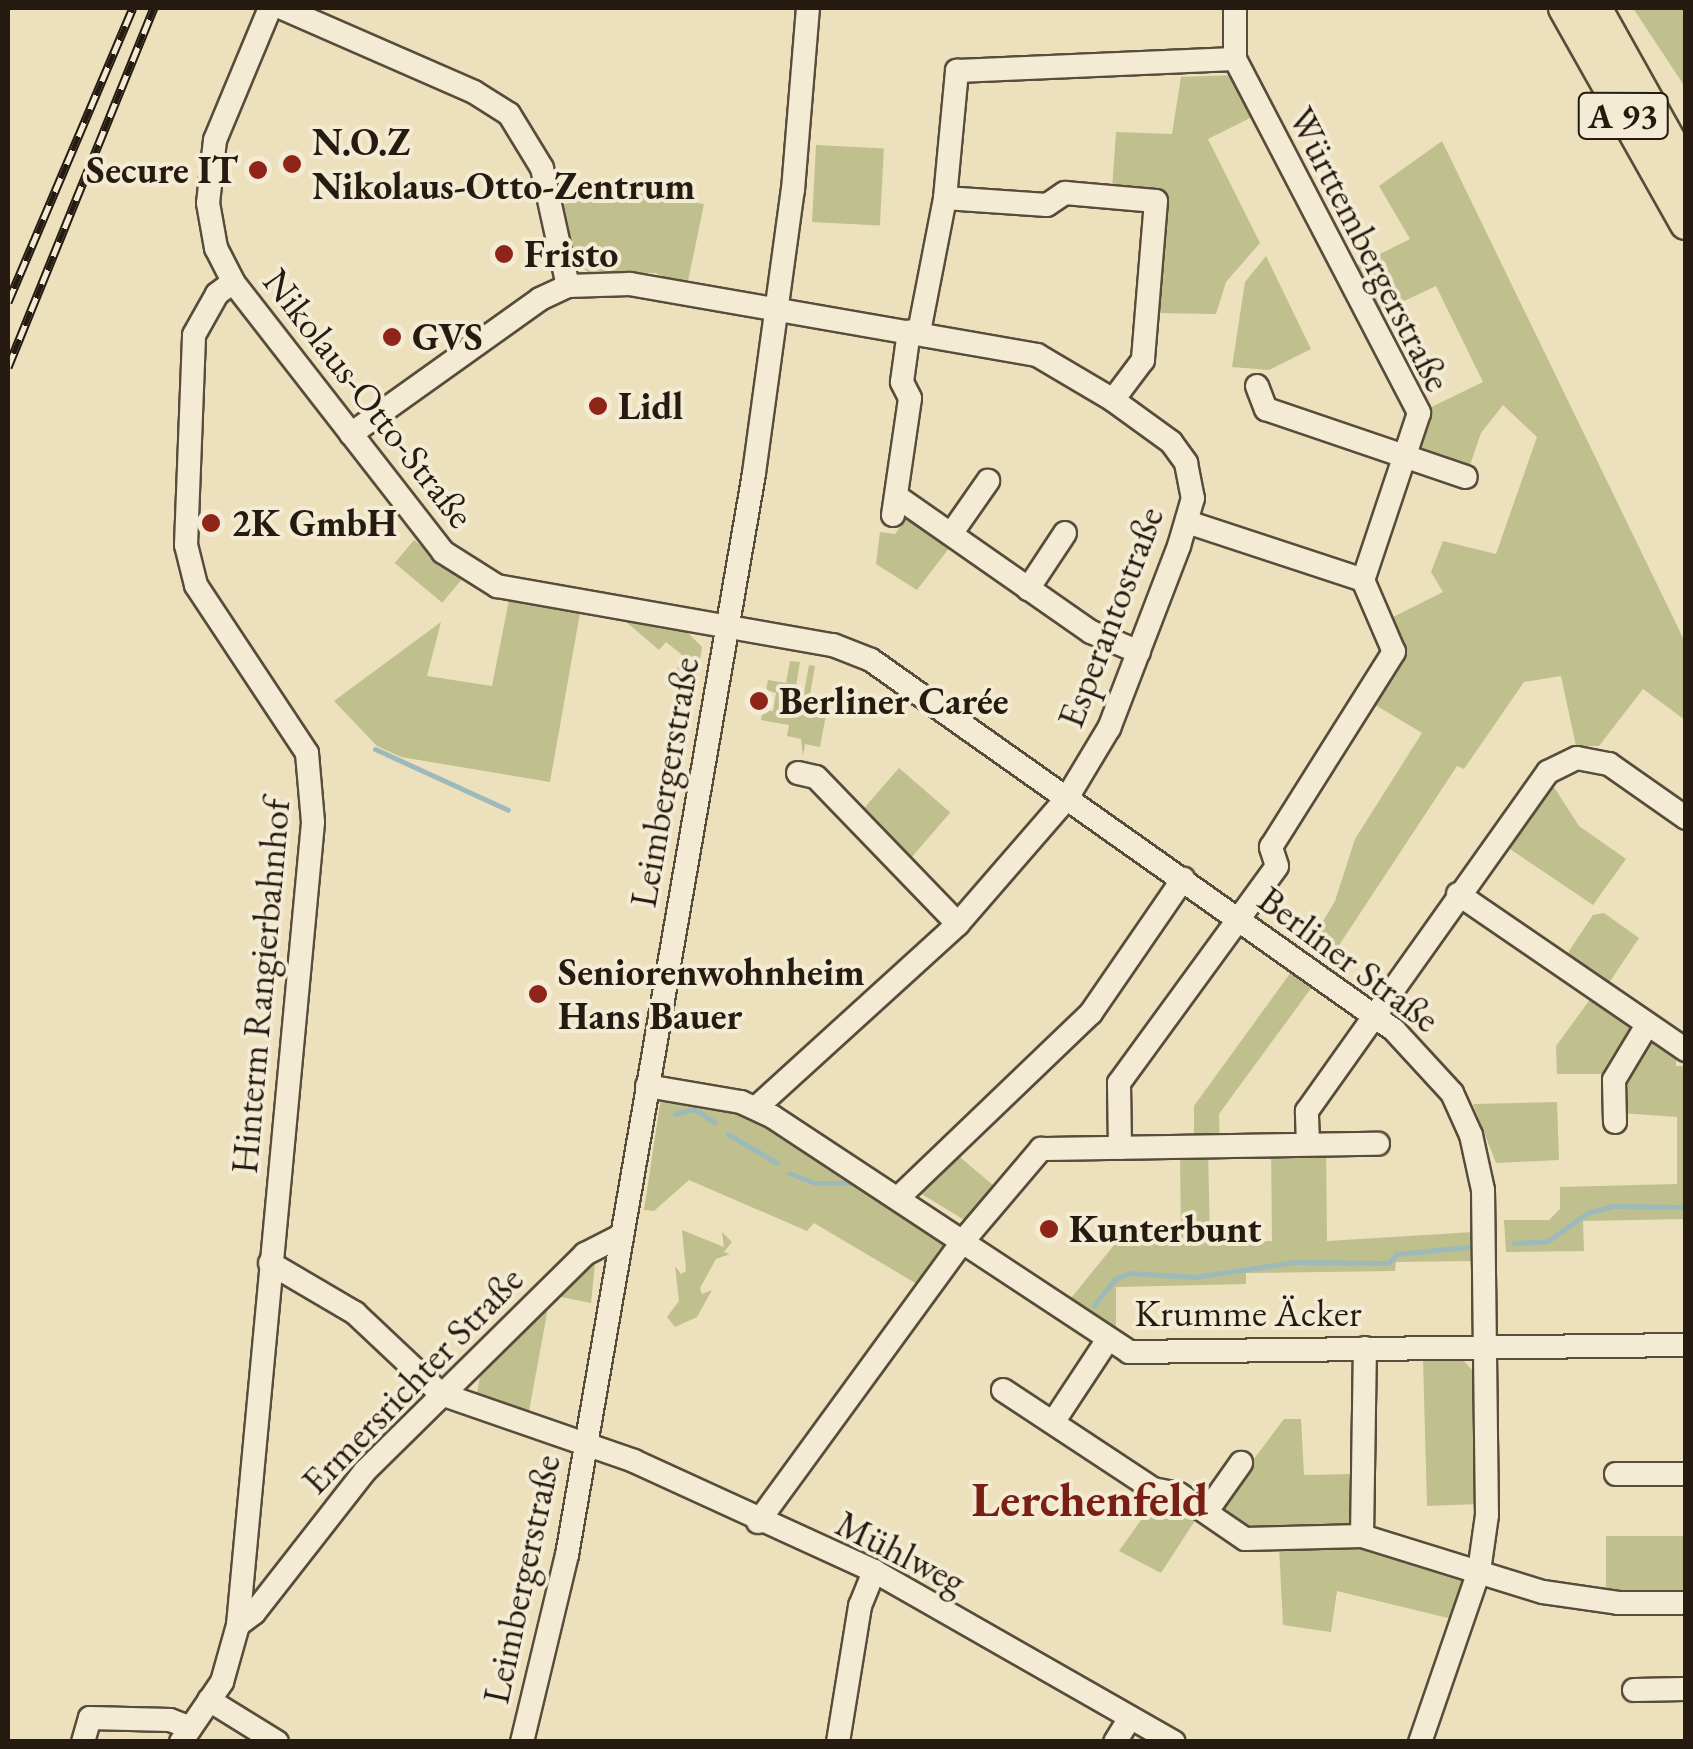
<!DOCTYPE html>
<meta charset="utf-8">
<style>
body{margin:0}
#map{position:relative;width:1693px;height:1749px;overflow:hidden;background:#ede0bd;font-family:"EB Garamond",serif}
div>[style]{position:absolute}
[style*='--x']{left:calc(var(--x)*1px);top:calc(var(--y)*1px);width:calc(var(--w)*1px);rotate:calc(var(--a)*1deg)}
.green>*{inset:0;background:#bfc08d;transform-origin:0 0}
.stream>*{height:5px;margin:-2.5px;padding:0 2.5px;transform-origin:2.5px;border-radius:2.5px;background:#9dbabb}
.roads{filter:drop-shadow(2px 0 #584c3b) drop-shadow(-2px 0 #584c3b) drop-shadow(0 2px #584c3b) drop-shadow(0 -2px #584c3b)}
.minor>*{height:22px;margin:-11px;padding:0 11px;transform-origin:11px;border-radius:11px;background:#f3ebd4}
.highway>*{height:32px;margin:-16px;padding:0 16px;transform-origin:16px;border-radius:16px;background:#ede0bd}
.rail>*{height:9px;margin-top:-4.5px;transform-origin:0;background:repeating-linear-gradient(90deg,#f3ebd4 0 15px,#261b10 0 30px);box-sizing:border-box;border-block:2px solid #261b10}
.dots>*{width:28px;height:28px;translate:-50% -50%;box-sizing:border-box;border:5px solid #f3ebd4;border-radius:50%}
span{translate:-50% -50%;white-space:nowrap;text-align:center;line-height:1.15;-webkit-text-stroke:8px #f3ebd4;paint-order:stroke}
.shield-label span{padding:2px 8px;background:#f3ebd4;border:2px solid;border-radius:8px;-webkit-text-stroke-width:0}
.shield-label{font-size:35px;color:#261b10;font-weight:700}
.poi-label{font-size:38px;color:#261b10;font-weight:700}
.left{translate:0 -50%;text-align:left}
.right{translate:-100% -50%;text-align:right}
.street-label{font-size:38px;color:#261b10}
.district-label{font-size:48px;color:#7a1f14;font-weight:700}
.frame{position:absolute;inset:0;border:10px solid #261b10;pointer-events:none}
</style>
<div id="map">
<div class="green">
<i style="clip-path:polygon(1633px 8px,1685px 8px,1685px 87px)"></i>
<i style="clip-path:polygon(1235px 75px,1258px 114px,1208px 139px,1260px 243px,1226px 282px,1216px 314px,1154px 313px,1163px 194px,1112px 189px,1116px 132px,1172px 134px,1181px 77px)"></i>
<i style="clip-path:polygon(1442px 141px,1685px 642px,1685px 720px,1643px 689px,1599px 746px,1576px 746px,1561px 676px,1524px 682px,1464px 769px,1457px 766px,1330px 959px,1309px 945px,1335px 901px,1355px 839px,1422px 733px,1372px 703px,1389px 619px,1443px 592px,1431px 572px,1443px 541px,1496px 554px,1537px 437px,1503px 405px,1481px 433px,1466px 477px,1404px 456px,1419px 413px,1483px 382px,1436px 286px,1383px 311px,1366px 306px,1348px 270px,1410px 239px,1379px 186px)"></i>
<i style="left:816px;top:145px;width:68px;height:77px;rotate:3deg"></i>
<i style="clip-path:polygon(622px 190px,704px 204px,687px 286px,655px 273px,588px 272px,574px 260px,561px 205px)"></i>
<i style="clip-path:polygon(1266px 256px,1311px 349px,1269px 370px,1232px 367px,1245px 282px)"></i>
<i style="clip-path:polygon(910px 513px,953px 543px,917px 590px,876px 564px,880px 532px,895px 534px)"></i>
<i style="left:414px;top:540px;width:62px;height:30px;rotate:40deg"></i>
<i style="clip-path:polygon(509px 600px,580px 613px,550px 782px,401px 757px,377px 746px,334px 701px,441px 622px,427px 676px,492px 686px)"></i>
<i style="clip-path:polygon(625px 621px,686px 631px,702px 647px,694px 697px,667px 680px,686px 658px,666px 642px,659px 650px)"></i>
<i style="clip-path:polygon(790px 661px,800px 662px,795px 692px,804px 693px,809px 665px,815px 666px,808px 705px,827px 709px,820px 747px,805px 744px,803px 756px,801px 739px,787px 736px,789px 725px,761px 720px,763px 710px,773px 711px,776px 693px,766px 690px,768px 680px,786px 683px)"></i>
<i style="left:899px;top:768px;width:68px;height:59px;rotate:41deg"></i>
<i style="clip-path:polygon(1552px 784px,1579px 826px,1626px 859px,1593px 905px,1507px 847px)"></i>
<i style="clip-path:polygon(1604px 913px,1639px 938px,1607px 986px,1569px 961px,1569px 951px,1593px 915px)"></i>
<i style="clip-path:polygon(1291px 972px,1312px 987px,1219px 1114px,1220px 1147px,1208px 1148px,1210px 1243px,1272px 1241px,1271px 1145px,1326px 1145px,1327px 1241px,1474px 1232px,1473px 1261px,1396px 1262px,1395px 1271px,1246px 1273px,1246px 1284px,1116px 1287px,1116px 1329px,1071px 1298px,1115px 1244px,1181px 1243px,1180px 1148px,1194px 1147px,1194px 1106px)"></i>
<i style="clip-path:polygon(1594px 994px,1630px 1019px,1633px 1033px,1609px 1074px,1557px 1074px,1556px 1046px)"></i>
<i style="clip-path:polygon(1660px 1040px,1676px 1052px,1676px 1066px,1685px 1066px,1685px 1219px,1583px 1221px,1584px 1251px,1506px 1252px,1504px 1220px,1549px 1220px,1560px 1209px,1560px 1187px,1677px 1184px,1677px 1117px,1621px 1113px,1621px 1078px,1645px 1044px)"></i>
<i style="clip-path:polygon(662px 1091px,742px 1108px,956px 1244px,927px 1290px,814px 1223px,807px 1231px,689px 1180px,654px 1211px,644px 1210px)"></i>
<i style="clip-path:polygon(1557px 1102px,1559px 1160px,1496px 1163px,1473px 1104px)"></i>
<i style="clip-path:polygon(954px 1152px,1000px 1191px,966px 1221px,910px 1187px)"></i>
<i style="clip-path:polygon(682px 1230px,724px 1247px,722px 1232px,732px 1242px,724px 1252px,730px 1254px,716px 1259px,700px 1288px,702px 1294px,712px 1290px,697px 1317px,675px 1327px,667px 1317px,679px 1301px,675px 1266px,681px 1274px,686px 1271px)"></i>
<i style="clip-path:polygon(595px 1264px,591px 1303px,561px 1297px,561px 1296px)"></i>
<i style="clip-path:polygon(548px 1308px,529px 1411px,477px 1393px,480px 1377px)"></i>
<i style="clip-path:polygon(1423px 1359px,1462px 1359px,1477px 1375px,1479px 1504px,1427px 1506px)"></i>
<i style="clip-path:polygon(1284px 1419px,1301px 1419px,1304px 1475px,1354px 1474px,1353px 1519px,1342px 1531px,1249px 1532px,1226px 1517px,1223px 1500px)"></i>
<i style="clip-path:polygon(1156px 1499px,1198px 1516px,1161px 1573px,1119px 1551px)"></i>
<i style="left:1685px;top:1536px;width:57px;height:79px;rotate:90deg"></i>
<i style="clip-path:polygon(1378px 1545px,1463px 1572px,1452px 1619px,1337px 1591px,1331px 1632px,1283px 1625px,1279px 1546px)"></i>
</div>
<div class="stream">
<i style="--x:375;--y:749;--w:146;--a:24.6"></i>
<i style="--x:675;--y:1114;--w:20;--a:-15"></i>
<i style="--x:694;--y:1109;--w:24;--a:33"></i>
<i style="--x:728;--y:1134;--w:57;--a:30.6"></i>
<i style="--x:789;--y:1173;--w:28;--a:21"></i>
<i style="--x:815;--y:1183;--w:38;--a:0"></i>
<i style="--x:1514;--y:1243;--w:34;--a:-3"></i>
<i style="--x:1548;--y:1241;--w:48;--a:-35.7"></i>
<i style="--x:1587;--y:1213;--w:27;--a:-15"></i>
<i style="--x:1613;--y:1206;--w:73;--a:0.8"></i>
<i style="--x:1094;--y:1305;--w:33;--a:-51"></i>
<i style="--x:1115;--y:1279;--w:16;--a:-22"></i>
<i style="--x:1130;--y:1273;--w:65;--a:3.5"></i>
<i style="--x:1195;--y:1277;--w:100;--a:-8.6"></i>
<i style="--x:1294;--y:1262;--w:94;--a:0.6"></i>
<i style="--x:1388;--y:1263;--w:13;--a:-45"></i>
<i style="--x:1397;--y:1254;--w:71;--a:-5.6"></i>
</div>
<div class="roads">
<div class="minor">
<i style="--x:270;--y:8;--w:143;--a:112.6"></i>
<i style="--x:215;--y:140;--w:63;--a:96.3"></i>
<i style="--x:208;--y:203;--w:46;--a:79.9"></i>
<i style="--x:216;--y:248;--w:38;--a:63"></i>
<i style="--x:233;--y:282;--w:342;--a:52.1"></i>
<i style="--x:443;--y:552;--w:64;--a:32.2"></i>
<i style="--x:497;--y:586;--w:341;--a:10"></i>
<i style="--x:833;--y:645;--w:41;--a:21.5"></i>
<i style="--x:871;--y:660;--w:641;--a:35.28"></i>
<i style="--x:1394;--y:1030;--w:86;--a:47.4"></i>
<i style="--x:1452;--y:1093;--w:46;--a:65.7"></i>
<i style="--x:1471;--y:1135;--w:56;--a:77.7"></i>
<i style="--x:1483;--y:1190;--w:325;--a:89.3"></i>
<i style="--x:1487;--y:1515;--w:57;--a:98.1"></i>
<i style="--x:1479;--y:1571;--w:181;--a:109"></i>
<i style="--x:282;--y:8;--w:210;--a:23.6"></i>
<i style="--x:474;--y:92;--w:41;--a:32.2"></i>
<i style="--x:509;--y:114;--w:63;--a:58.6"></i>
<i style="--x:542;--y:168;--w:121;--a:77.6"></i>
<i style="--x:1235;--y:8;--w:51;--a:90"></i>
<i style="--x:1235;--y:59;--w:399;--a:62.5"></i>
<i style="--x:1419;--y:413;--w:176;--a:108.5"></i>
<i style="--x:945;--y:198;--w:102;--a:3.9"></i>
<i style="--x:1047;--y:205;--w:22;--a:-34"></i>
<i style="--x:1065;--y:193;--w:91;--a:5"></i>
<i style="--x:1156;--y:201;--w:160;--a:94.7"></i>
<i style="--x:1143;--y:360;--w:50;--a:126.9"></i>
<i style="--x:919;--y:332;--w:136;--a:-79"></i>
<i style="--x:945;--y:198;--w:128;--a:-84.6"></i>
<i style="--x:957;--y:71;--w:278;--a:-2.5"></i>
<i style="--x:1257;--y:386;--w:25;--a:69"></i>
<i style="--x:1266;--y:409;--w:211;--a:18.8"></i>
<i style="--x:351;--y:434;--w:232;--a:-35.5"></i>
<i style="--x:540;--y:299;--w:31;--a:-25"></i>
<i style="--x:568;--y:286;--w:62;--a:-1.8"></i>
<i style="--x:630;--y:284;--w:413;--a:9.9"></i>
<i style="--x:1037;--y:355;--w:88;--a:30.6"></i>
<i style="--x:1113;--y:400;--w:72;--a:35.9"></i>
<i style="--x:1171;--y:442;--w:26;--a:54"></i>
<i style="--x:1186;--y:463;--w:36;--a:79"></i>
<i style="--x:1193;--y:498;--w:50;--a:106.3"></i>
<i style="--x:1179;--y:546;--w:195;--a:111"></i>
<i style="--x:1109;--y:728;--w:82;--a:121"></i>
<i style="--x:1067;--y:798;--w:167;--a:130.9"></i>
<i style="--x:958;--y:924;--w:273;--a:137.7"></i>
<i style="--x:896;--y:496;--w:238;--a:34.9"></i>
<i style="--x:1091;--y:632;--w:52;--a:22.6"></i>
<i style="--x:893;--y:515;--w:118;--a:-81.7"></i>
<i style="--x:910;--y:398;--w:18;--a:-117"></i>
<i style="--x:902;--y:382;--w:51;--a:-82.2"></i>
<i style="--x:1187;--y:522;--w:185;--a:18.2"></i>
<i style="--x:951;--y:534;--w:65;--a:-55.1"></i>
<i style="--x:1028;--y:589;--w:67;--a:-56.5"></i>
<i style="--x:798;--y:773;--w:18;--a:13"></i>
<i style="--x:816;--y:777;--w:204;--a:46"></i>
<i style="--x:1458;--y:894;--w:276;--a:34.4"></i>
<i style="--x:647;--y:1086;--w:95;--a:9.7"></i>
<i style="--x:741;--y:1102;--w:35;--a:25"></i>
<i style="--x:773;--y:1117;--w:427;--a:33.4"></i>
<i style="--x:1129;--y:1352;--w:557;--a:-0.72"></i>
<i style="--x:1615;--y:1122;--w:42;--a:-91.4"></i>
<i style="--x:1614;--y:1080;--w:64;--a:-59"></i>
<i style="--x:1308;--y:1144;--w:33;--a:-92"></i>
<i style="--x:1307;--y:1111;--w:416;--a:-54.6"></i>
<i style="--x:1548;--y:772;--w:32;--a:-26"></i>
<i style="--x:1577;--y:758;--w:33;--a:11"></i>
<i style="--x:1609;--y:764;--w:94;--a:35"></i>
<i style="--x:1120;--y:1148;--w:65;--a:-90.9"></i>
<i style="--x:1119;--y:1083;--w:268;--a:-53.9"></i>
<i style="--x:1277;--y:866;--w:20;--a:-108"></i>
<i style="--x:1271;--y:847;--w:231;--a:-57.8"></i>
<i style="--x:1394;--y:652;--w:78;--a:-113.3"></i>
<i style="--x:898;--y:1198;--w:267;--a:-43.8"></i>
<i style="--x:1091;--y:1013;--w:163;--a:-55.5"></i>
<i style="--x:270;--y:1263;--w:99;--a:30.5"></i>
<i style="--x:355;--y:1313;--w:118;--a:43.3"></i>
<i style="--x:441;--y:1394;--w:204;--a:19.1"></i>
<i style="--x:634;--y:1461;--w:264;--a:24.6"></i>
<i style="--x:874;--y:1571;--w:345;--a:29.7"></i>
<i style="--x:1003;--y:1390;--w:180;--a:33.4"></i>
<i style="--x:1153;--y:1489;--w:26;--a:11"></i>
<i style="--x:1179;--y:1494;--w:80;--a:34.3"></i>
<i style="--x:1245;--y:1539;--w:117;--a:-1.5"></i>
<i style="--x:1362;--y:1536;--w:189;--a:17.2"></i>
<i style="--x:1543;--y:1592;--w:76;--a:8.3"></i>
<i style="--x:1618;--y:1603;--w:68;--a:0"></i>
<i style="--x:1054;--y:1421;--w:95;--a:-56.6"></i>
<i style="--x:1616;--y:1474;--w:70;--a:0"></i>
<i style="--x:1207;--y:1511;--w:59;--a:-54.7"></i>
<i style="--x:758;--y:1522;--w:348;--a:-53.9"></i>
<i style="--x:963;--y:1241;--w:121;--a:-49.7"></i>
<i style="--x:1041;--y:1149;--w:337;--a:-0.9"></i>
<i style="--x:1362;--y:1536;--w:188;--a:-89.1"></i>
<i style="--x:238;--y:1625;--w:20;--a:-37"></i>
<i style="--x:254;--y:1613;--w:180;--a:-52"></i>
<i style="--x:365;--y:1471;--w:309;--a:-44.6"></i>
<i style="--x:585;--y:1254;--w:39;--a:-27"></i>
<i style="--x:1634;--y:1690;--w:52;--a:-1.1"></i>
<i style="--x:209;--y:1700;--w:80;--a:31.7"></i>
<i style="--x:83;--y:1742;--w:25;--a:-74"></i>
<i style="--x:90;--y:1718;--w:80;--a:1.4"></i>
<i style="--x:170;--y:1720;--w:22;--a:21"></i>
<i style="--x:181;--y:1742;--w:73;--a:-55.7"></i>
<i style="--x:222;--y:1682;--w:59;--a:-74.3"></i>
<i style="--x:238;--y:1625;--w:806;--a:-84.66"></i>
<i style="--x:313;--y:822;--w:69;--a:-95"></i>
<i style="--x:307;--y:753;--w:201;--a:-123.5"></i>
<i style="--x:196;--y:585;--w:41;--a:-104"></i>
<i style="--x:186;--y:545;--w:210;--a:-87.8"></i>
<i style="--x:194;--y:335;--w:47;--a:-60.7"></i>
<i style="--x:217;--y:294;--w:20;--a:-37"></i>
<i style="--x:522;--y:1742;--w:192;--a:-76.5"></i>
<i style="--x:567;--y:1555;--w:1098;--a:-80.19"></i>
<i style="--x:754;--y:473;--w:286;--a:-82.2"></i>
<i style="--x:793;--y:190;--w:183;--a:-85.3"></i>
<i style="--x:838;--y:1742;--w:138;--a:-80.8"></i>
<i style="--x:860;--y:1606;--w:38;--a:-68"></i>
<i style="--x:1115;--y:1742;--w:26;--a:-58"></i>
</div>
<div class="highway">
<i style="--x:1565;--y:8;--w:247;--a:60.6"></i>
<i style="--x:1595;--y:8;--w:187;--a:60.8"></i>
</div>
</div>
<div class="rail">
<i style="--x:8;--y:302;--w:319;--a:-67"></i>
<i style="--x:8;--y:367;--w:388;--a:-67.9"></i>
</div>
<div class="dots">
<i style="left:292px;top:164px;background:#8f2418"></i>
<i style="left:258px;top:170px;background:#8f2418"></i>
<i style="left:504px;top:254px;background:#8f2418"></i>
<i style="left:392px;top:337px;background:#8f2418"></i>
<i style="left:598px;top:406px;background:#8f2418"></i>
<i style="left:211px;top:523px;background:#8f2418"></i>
<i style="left:759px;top:701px;background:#8f2418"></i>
<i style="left:538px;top:994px;background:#8f2418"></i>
<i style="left:1049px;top:1229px;background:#8f2418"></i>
</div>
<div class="shield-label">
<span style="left:1623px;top:116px">A 93</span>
</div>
<div class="poi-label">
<span class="left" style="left:312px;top:164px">N.O.Z<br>Nikolaus-Otto-Zentrum</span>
<span class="right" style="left:238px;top:170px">Secure IT</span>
<span class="left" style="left:524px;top:254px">Fristo</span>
<span class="left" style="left:412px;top:337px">GVS</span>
<span class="left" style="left:618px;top:406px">Lidl</span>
<span class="left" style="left:231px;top:523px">2K GmbH</span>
<span class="left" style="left:779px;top:701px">Berliner Carée</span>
<span class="left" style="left:558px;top:994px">Seniorenwohnheim<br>Hans Bauer</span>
<span class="left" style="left:1069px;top:1229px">Kunterbunt</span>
</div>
<div class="street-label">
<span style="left:1370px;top:249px;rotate:63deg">Württembergerstraße</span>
<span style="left:369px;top:398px;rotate:52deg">Nikolaus-Otto-Straße</span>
<span style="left:1110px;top:617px;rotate:-69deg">Esperantostraße</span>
<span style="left:664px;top:782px;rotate:-80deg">Leimbergerstraße</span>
<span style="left:1349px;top:959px;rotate:37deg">Berliner Straße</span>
<span style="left:260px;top:986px;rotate:-85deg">Hinterm Rangierbahnhof</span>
<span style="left:1248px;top:1313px">Krumme Äcker</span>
<span style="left:412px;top:1380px;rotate:-46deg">Ermersrichter Straße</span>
<span style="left:901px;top:1552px;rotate:27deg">Mühlweg</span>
<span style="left:521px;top:1579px;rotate:-78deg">Leimbergerstraße</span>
</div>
<div class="district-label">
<span style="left:1090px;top:1500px">Lerchenfeld</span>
</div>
<div class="frame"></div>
</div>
